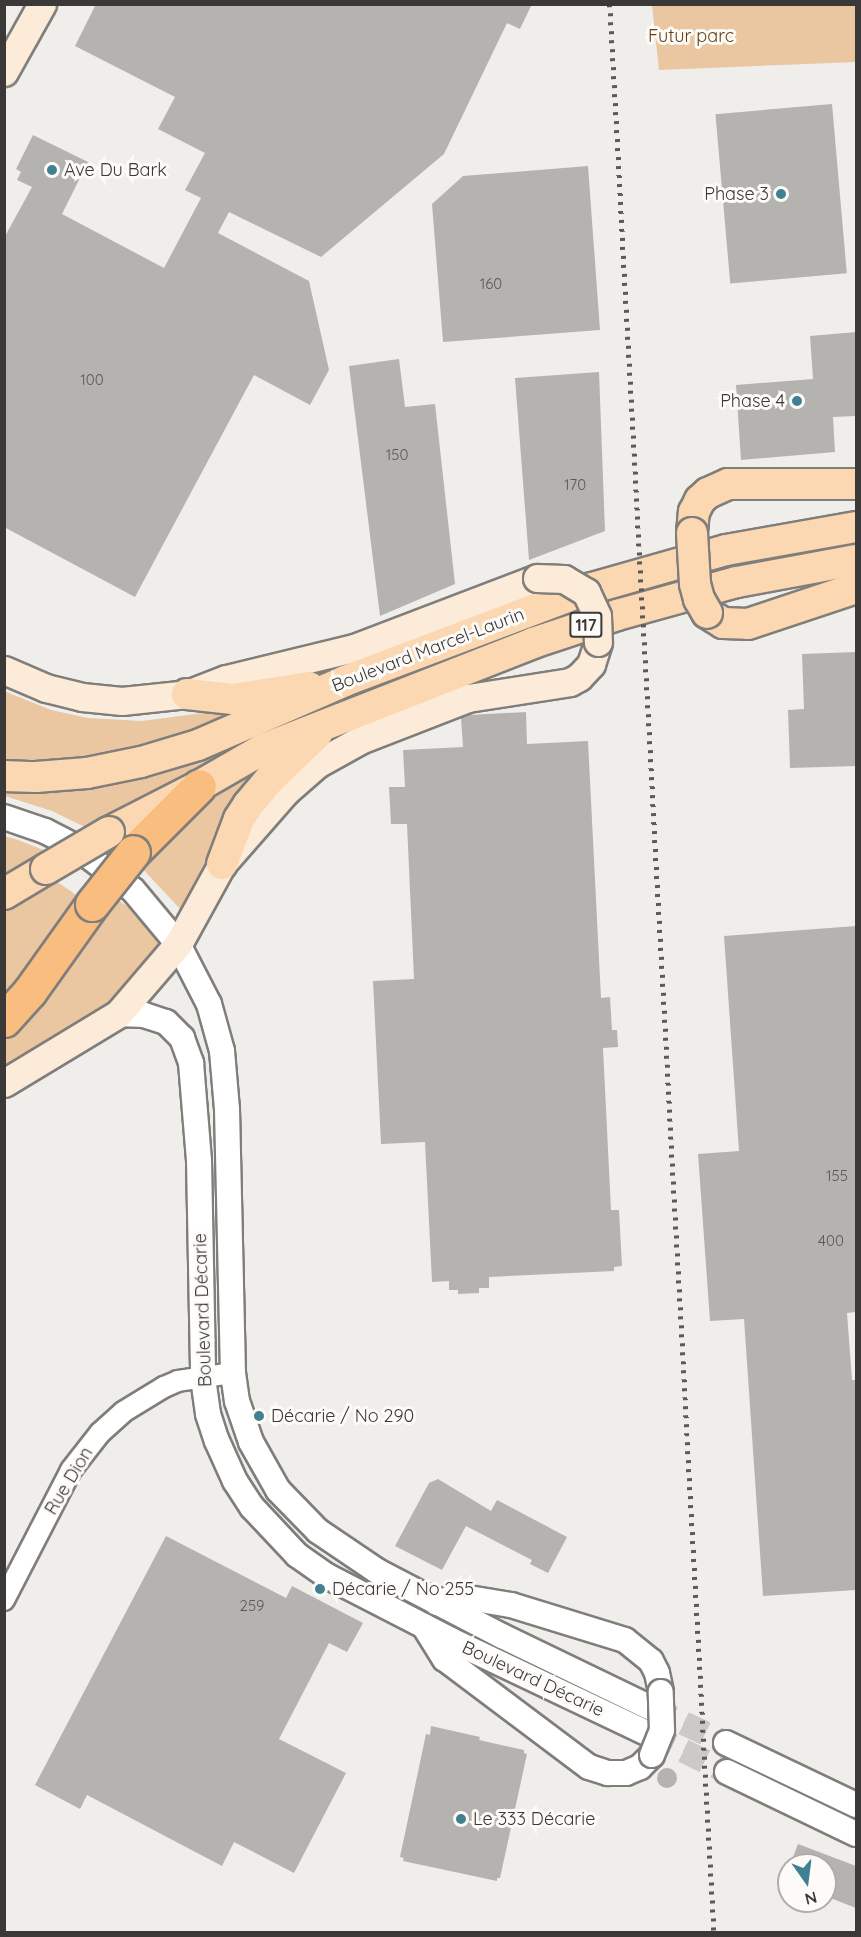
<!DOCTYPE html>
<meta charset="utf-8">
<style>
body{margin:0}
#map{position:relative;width:861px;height:1937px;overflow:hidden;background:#f0eeeb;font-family:Quicksand,sans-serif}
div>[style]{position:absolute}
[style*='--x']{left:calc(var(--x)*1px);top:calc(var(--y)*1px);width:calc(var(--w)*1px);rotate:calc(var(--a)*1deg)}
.green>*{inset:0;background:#eac6a1}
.building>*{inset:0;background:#b5b3b0;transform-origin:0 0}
.round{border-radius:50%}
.tertiary-tunnel>*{height:24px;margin-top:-12px;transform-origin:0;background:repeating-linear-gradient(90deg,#cccac7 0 24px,transparent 0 36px)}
.roads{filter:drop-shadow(2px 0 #807e7b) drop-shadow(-2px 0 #807e7b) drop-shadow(0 2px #807e7b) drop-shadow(0 -2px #807e7b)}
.minor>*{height:20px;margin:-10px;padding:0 10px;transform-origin:10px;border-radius:10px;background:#fff}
.tertiary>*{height:24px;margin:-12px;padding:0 12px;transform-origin:12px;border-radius:12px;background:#fff}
.secondary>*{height:27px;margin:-13.5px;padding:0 13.5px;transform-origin:13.5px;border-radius:13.5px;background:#fdebd9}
.primary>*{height:30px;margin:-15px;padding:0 15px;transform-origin:15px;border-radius:15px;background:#fbd7b2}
.motorway>*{height:33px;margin:-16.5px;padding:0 16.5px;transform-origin:16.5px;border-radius:16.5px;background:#f8bd7f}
.rail>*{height:4.5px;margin-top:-2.25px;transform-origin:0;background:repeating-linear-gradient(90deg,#5c5a59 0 3px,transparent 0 9px)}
.bridges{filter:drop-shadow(2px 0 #807e7b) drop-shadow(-2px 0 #807e7b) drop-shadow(0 2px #807e7b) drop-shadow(0 -2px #807e7b)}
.tertiary-bridge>*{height:24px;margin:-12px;padding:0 12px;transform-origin:12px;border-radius:12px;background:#fff}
.secondary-bridge>*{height:27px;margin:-13.5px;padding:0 13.5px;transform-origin:13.5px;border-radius:13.5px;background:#fdebd9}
.primary-bridge>*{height:30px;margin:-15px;padding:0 15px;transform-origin:15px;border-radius:15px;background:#fbd7b2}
.motorway-bridge>*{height:33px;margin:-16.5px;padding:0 16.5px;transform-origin:16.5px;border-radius:16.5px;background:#f8bd7f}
.dots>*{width:16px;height:16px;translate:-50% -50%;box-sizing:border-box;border:3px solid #fdfbf8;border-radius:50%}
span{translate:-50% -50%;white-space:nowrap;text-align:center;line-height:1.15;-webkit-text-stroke:6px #fdfbf8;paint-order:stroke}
.number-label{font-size:15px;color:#595856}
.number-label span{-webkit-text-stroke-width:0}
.shield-label span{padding:2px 4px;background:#fdfbf8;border:2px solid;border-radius:4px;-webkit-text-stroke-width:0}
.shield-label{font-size:16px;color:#3a3938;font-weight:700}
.park-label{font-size:18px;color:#633f14}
.poi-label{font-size:18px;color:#3a3938}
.left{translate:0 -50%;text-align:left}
.right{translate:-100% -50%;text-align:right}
.street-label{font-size:18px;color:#3a3938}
.frame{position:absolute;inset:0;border:6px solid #3a3938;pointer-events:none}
.north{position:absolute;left:777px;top:1853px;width:60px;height:60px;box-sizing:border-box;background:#fdfbf8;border:2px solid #afadab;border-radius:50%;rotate:166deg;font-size:16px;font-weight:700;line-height:24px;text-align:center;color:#3a3938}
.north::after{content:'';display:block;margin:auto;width:21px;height:27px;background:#3f8093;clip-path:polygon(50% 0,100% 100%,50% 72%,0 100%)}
</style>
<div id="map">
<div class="green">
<i style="clip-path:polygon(652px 5px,856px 5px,856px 62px,659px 70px)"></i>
<i style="clip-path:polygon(4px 691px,51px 710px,88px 718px,142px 721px,226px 710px,231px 719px,154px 745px,83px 760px,5px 763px)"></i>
<i style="clip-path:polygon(249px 741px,93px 831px,52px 811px,5px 796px,4px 787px,99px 785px,162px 773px)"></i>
<i style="clip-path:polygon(279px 760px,183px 912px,138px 864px,193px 810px)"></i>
<i style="clip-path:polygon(4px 836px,18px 840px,54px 854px,5px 884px)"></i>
<i style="clip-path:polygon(56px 881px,88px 903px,4px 1010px,4px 911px)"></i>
<i style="clip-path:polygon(114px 897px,128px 907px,156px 939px,160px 949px,125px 996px,5px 1076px,4px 1037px)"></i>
</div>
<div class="building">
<i style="clip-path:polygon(96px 4px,532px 4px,520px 29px,507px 23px,444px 154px,321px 257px,229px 212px,218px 233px,309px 281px,329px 370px,310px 405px,254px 375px,135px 597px,4px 527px,4px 238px,32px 187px,17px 180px,21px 172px,16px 169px,33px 135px,88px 162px,62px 214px,164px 268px,201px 198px,185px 190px,205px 153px,158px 129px,175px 97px,75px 46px)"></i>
<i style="left:832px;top:104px;width:170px;height:117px;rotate:85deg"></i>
<i style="clip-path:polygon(588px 166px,600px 330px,443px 342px,432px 204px,463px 176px)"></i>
<i style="clip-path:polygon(856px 332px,856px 416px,833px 417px,835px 452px,741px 460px,736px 385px,813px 379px,810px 336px)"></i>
<i style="clip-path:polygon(399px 359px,405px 407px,435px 404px,455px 584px,380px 616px,349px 366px)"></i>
<i style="clip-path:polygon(599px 372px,605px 531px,529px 560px,515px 378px)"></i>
<i style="clip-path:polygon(856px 652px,856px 766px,790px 768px,788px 710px,804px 709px,802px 654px)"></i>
<i style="clip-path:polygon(526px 712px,527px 744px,588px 741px,601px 998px,610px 997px,612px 1030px,617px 1030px,618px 1047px,603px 1048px,611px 1210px,619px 1210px,622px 1266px,614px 1267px,614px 1271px,489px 1277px,489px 1288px,479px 1288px,479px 1293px,458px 1294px,458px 1290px,449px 1290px,449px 1281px,432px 1282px,425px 1142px,381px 1144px,373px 981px,414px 979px,407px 824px,391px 824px,389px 787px,405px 787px,403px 750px,463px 747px,461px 718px,468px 715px)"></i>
<i style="clip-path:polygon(856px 926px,856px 1312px,847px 1313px,852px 1380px,856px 1380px,856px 1590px,763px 1596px,744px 1319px,710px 1321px,698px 1154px,739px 1151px,724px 936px)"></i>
<i style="clip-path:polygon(438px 1479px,491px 1511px,497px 1500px,567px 1537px,548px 1573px,530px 1564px,532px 1560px,466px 1526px,442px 1570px,395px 1546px,429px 1483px)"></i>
<i style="clip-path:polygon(166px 1536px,286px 1598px,292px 1586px,363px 1623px,347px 1652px,329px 1643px,279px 1739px,346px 1773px,294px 1873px,234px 1842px,222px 1866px,87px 1795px,80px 1809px,35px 1785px)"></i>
<i style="clip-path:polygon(431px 1726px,480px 1737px,479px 1740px,524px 1750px,524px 1753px,527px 1754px,500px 1878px,497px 1878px,497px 1881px,403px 1861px,404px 1858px,400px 1857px,426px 1734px,430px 1735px)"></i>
<i class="round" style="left:657px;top:1768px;width:20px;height:20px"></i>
<i style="clip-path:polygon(798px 1844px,856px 1866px,856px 1908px,825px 1896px,825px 1865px,790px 1865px)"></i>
</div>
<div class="tertiary-tunnel">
<i style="--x:651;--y:1708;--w:83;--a:25"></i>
<i style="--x:651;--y:1735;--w:85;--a:26"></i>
</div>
<div class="roads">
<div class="minor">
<i style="--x:4;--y:1600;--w:146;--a:-62.7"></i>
<i style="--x:71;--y:1470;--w:47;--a:-51.9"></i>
<i style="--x:100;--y:1433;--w:31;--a:-42"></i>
<i style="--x:123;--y:1412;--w:48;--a:-31.4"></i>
<i style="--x:164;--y:1387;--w:15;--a:-23"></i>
<i style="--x:178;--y:1381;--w:56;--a:-8.3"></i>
</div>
<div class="tertiary">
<i style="--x:4;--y:817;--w:43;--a:18.9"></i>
<i style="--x:45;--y:831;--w:35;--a:27"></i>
<i style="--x:76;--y:847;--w:71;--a:37"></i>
<i style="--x:133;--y:890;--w:70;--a:50.2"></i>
<i style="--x:178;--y:944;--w:68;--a:62.7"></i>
<i style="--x:209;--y:1004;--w:49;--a:74.5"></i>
<i style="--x:222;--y:1051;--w:58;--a:85.1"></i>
<i style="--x:227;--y:1109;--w:264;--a:88.7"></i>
<i style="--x:233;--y:1373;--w:28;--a:82"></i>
<i style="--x:237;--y:1401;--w:43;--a:71.1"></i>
<i style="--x:251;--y:1442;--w:55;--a:60.6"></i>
<i style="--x:278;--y:1490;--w:57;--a:45.7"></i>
<i style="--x:318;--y:1531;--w:71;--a:34.1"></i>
<i style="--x:377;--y:1571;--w:141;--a:27.5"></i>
<i style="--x:502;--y:1636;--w:165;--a:25.8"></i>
<i style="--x:118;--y:1014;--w:26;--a:2"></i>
<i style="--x:144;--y:1015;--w:23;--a:18"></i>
<i style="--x:166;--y:1022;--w:23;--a:45"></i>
<i style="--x:182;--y:1038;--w:27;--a:70"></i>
<i style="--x:191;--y:1063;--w:97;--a:85.3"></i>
<i style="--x:199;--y:1160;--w:218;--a:88.9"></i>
<i style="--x:203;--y:1378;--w:36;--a:82"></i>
<i style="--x:208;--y:1414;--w:28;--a:72"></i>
<i style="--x:217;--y:1441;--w:44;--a:65.8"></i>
<i style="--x:235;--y:1481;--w:31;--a:57"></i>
<i style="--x:252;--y:1507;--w:66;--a:46.8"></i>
<i style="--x:297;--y:1555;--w:37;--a:35"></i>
<i style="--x:327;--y:1576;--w:140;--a:27.3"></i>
<i style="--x:451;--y:1640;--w:221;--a:25.4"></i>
<i style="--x:437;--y:1603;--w:21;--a:-19"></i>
<i style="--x:457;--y:1596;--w:55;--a:9.5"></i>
<i style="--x:511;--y:1605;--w:119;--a:17.1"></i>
<i style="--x:625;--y:1640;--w:33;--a:39"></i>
<i style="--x:651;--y:1661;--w:13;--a:63"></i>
<i style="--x:657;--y:1673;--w:19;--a:78"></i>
<i style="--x:424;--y:1626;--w:39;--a:58"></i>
<i style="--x:445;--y:1659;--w:180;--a:36.9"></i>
<i style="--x:589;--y:1767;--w:20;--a:18"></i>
<i style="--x:608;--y:1773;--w:18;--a:0"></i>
<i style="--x:626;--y:1773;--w:15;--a:-23"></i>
<i style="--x:640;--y:1767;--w:17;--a:-45"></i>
<i style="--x:726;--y:1743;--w:144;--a:25.5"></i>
<i style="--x:727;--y:1772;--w:143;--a:25.7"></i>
</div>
<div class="secondary">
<i style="--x:4;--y:72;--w:78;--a:-60.8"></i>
<i style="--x:4;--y:670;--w:46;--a:23.2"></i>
<i style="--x:46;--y:688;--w:37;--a:14"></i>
<i style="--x:82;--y:697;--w:40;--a:5.7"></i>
<i style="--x:122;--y:701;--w:65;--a:-6.1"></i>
<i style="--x:187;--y:694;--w:42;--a:-21"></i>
<i style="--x:226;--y:679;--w:132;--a:-13.6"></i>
<i style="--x:354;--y:648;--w:196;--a:-20.9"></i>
<i style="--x:4;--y:1083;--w:133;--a:-31.2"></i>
<i style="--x:118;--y:1014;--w:92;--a:-49.4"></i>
<i style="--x:178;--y:944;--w:91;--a:-61.2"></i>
<i style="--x:222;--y:864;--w:97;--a:-48.8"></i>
<i style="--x:286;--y:791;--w:41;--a:-41.1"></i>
<i style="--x:317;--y:764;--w:49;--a:-29.2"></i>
<i style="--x:360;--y:740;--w:116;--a:-21.3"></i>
<i style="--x:468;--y:698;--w:103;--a:-8.9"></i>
<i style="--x:570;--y:682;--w:10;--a:-29"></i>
<i style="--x:579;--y:677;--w:18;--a:-47"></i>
<i style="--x:591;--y:664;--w:23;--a:-72"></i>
</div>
<div class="primary">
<i style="--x:692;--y:533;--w:21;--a:-85"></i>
<i style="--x:694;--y:512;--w:13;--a:-63"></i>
<i style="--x:700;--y:500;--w:11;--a:-41"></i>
<i style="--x:708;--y:493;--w:22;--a:-24"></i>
<i style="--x:728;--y:484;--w:128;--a:0"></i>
<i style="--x:707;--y:613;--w:19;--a:32"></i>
<i style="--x:723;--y:623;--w:25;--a:2"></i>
<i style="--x:748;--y:624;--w:114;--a:-18.4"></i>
<i style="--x:187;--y:694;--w:46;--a:6.2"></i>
<i style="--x:233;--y:699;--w:77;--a:-9"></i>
<i style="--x:4;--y:776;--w:32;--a:2"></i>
<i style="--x:36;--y:777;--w:51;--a:-4.5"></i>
<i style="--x:87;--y:773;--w:55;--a:-11.5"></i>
<i style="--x:141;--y:762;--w:59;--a:-16.6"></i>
<i style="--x:198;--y:745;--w:160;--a:-23.5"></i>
<i style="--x:345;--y:681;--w:261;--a:-20.7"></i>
<i style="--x:589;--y:589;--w:142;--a:-15.9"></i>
<i style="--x:726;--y:550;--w:132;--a:-10"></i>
<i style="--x:109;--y:832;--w:101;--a:-27.1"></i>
<i style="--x:199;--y:786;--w:74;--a:-30"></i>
<i style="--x:263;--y:749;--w:290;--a:-21.4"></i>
<i style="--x:533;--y:643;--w:89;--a:-18.4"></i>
<i style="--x:617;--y:615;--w:124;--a:-15.4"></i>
<i style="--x:737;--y:582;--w:121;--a:-10.5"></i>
<i style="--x:222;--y:864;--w:48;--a:-69.3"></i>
<i style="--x:239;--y:819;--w:17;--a:-57"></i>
<i style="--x:248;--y:805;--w:34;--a:-50"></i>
<i style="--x:270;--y:779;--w:65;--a:-43.8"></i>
<i style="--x:4;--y:894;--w:49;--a:-30.8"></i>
</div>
<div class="motorway">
<i style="--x:133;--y:852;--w:93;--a:-45"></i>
<i style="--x:4;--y:1020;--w:39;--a:-48"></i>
<i style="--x:30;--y:991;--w:107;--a:-54.5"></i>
</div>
</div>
<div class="rail">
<i style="--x:610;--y:4;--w:1931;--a:86.91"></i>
</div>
<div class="bridges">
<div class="tertiary-bridge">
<i style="--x:652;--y:1755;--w:27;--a:-68"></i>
<i style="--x:662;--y:1730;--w:38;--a:-92"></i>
</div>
<div class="secondary-bridge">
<i style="--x:537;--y:578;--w:27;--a:2"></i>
<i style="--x:564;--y:579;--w:26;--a:31"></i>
<i style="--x:586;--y:592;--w:26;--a:65"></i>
<i style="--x:597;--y:616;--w:26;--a:88"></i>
</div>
<div class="primary-bridge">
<i style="--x:692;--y:533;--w:51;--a:86.6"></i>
<i style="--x:695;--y:584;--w:16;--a:75"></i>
<i style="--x:699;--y:599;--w:16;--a:60"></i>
<i style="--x:46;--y:869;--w:73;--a:-30.4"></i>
</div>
<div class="motorway-bridge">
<i style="--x:92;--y:904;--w:66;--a:-51.7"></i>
</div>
</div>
<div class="dots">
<i style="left:52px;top:170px;background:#3f8093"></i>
<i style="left:781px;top:194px;background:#3f8093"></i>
<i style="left:797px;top:401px;background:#3f8093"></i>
<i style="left:259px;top:1416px;background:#3f8093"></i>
<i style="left:320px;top:1589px;background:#3f8093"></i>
<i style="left:461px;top:1819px;background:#3f8093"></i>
</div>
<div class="number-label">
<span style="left:491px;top:284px">160</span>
<span style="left:92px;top:380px">100</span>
<span style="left:397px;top:455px">150</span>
<span style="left:575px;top:485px">170</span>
<span style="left:837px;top:1176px">155</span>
<span style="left:831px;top:1241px">400</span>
<span style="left:252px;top:1606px">259</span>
</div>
<div class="shield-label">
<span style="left:586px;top:625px">117</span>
</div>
<div class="park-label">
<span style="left:691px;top:36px">Futur parc</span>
</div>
<div class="poi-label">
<span class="left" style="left:64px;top:170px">Ave Du Bark</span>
<span class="right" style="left:769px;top:194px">Phase 3</span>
<span class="right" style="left:785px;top:401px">Phase 4</span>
<span class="left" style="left:271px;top:1416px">Décarie / No 290</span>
<span class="left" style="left:332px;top:1589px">Décarie / No 255</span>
<span class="left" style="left:473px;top:1819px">Le 333 Décarie</span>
</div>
<div class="street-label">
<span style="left:428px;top:650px;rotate:-21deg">Boulevard Marcel-Laurin</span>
<span style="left:203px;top:1310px;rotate:-92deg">Boulevard Décarie</span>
<span style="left:69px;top:1481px;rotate:-59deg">Rue Dion</span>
<span style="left:533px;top:1679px;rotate:25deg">Boulevard Décarie</span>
</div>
<div class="frame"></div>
<div class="north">N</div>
</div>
